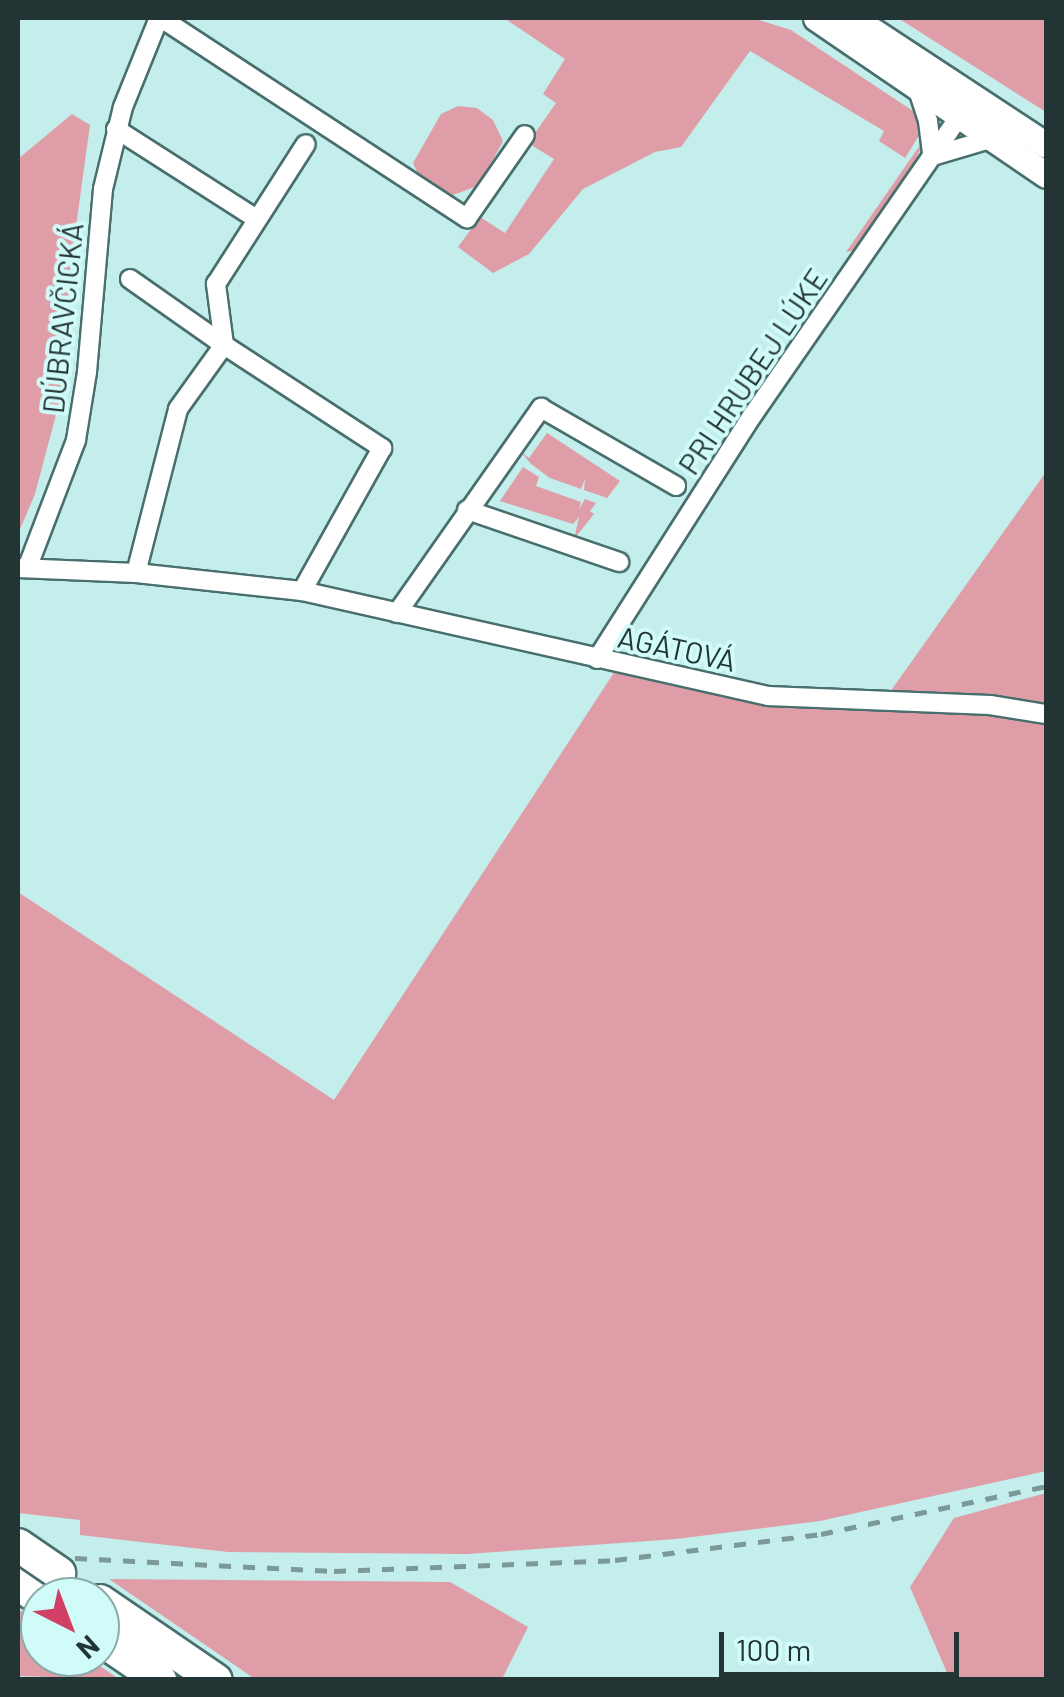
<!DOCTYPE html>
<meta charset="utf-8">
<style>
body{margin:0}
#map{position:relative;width:1064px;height:1697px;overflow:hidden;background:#c3eeec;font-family:Barlow,sans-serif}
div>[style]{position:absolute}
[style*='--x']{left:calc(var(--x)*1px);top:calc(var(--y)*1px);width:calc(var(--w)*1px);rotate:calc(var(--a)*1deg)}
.green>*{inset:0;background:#df9ea7}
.roads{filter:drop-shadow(2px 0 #486f6d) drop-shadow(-2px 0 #486f6d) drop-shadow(0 2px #486f6d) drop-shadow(0 -2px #486f6d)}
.minor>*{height:18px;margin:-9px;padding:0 9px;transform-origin:9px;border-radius:9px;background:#fff}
.secondary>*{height:25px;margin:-12.5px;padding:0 12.5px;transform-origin:12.5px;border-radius:12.5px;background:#fff}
.motorway>*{height:32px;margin:-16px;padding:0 16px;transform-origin:16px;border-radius:16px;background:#fff}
.rail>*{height:5px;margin-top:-2.5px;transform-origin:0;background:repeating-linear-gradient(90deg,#7a9998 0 12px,transparent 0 24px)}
.bridges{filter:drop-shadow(2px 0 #486f6d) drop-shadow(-2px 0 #486f6d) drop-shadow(0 2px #486f6d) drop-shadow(0 -2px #486f6d)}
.motorway-bridge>*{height:32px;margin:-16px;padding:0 16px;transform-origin:16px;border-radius:16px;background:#fff}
span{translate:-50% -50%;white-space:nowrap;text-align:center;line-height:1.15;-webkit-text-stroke:8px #d0fbf9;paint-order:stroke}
.street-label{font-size:30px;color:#233434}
.frame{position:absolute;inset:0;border:20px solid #233434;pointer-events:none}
.north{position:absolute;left:20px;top:1577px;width:100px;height:100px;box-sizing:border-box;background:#d0fbf9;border:2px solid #8babaa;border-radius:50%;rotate:138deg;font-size:28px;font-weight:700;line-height:40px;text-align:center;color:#233434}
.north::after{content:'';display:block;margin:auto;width:35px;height:45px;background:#cf4064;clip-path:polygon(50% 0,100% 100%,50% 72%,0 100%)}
.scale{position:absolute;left:719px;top:1632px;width:240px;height:45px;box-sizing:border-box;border:5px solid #233434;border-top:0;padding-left:12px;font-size:30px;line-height:35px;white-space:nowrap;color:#233434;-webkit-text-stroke:8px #d0fbf9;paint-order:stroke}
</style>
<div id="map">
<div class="green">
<i style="clip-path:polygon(504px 18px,752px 18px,791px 30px,913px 111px,922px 131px,905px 158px,879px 141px,884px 131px,750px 51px,681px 147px,655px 152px,583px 189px,529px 254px,493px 273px,458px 247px,480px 217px,505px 233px,554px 159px,528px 143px,556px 103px,543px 94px,565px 59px)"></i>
<i style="clip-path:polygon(898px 18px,1046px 18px,1046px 112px)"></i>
<i style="clip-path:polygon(458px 106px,477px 108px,493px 120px,503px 141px,480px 185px,453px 195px,420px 178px,413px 163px,441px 114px)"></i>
<i style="clip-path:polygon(72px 114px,90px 125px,70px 270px,61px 396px,35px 494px,18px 534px,18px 159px)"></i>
<i style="clip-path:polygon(927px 135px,913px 165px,855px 250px,846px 252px)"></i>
<i style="clip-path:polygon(547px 433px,620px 481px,607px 498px,584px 490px,585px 479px,581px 489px,550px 478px,531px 464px,521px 452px,529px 458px)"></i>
<i style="clip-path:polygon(523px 467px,539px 477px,536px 486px,581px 502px,579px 509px,585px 499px,596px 503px,590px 511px,594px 514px,574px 539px,579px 517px,573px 524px,500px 501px)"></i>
<i style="clip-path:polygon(1046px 472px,1046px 1471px,820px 1521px,676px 1539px,467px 1554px,228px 1552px,80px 1535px,80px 1520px,18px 1513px,18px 892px,334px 1100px,619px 665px,768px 696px,885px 699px)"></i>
<i style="clip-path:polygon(1046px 1493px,1046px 1679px,958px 1679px,948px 1675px,910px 1587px,954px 1518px)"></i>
<i style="clip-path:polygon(109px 1579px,450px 1582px,528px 1627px,502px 1679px,255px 1679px)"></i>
<i style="clip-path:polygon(18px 1609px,40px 1625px,40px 1657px,87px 1657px,119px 1679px,18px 1676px)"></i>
</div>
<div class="roads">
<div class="minor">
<i style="--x:161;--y:18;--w:366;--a:33.2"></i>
<i style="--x:467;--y:218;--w:101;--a:-55.1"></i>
<i style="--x:917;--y:87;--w:36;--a:72"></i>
<i style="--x:928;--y:121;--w:34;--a:83"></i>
<i style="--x:116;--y:129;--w:167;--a:32.6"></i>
<i style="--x:933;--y:156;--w:59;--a:-16.6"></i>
<i style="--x:130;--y:279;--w:115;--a:35.1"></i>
<i style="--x:224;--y:345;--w:62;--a:-97.5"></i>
<i style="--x:216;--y:284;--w:166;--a:-57.3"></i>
<i style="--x:467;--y:510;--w:161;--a:18.9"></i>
<i style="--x:28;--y:566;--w:135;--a:-69.1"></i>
<i style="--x:76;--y:440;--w:69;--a:-80.8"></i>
<i style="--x:87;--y:372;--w:184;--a:-85"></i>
<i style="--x:103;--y:189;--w:84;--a:-76.3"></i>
<i style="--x:123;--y:107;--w:96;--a:-68"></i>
<i style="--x:18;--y:568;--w:118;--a:2.4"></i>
<i style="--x:136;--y:573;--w:167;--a:6.2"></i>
<i style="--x:302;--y:591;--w:478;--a:12.7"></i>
<i style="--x:768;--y:696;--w:222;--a:2.3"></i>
<i style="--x:990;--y:705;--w:57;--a:9.1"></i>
<i style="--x:136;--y:573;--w:169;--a:-75.6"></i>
<i style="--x:178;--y:409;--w:79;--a:-54.3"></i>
<i style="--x:224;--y:345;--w:189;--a:33.1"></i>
<i style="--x:382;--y:448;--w:164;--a:119.2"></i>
<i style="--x:397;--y:613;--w:251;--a:-54.9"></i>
<i style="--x:541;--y:408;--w:156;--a:30"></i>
<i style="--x:597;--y:659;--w:288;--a:-57.5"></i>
<i style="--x:752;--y:416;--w:362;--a:-55.3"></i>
</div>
<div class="secondary">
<i style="--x:816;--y:18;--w:278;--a:34.3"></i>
<i style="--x:853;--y:18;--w:231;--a:33.3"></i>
</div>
<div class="motorway">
<i style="--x:18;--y:1584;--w:27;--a:34"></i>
<i style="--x:100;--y:1601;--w:140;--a:34.3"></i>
<i style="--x:100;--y:1639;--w:73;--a:34.3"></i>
</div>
</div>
<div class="rail">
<i style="--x:75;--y:1558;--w:259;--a:2.9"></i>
<i style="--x:334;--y:1571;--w:281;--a:-2.2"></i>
<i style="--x:615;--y:1560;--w:208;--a:-7.2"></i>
<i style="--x:821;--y:1534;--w:230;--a:-12"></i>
</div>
<div class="bridges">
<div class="motorway-bridge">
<i style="--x:18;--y:1545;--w:50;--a:34.3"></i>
</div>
</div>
<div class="street-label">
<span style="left:62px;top:318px;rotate:-84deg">DÚBRAVČICKÁ</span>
<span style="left:752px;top:371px;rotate:-56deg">PRI HRUBEJ LÚKE</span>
<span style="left:677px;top:648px;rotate:12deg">AGÁTOVÁ</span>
</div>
<div class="frame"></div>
<div class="north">N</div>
<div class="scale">100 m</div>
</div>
